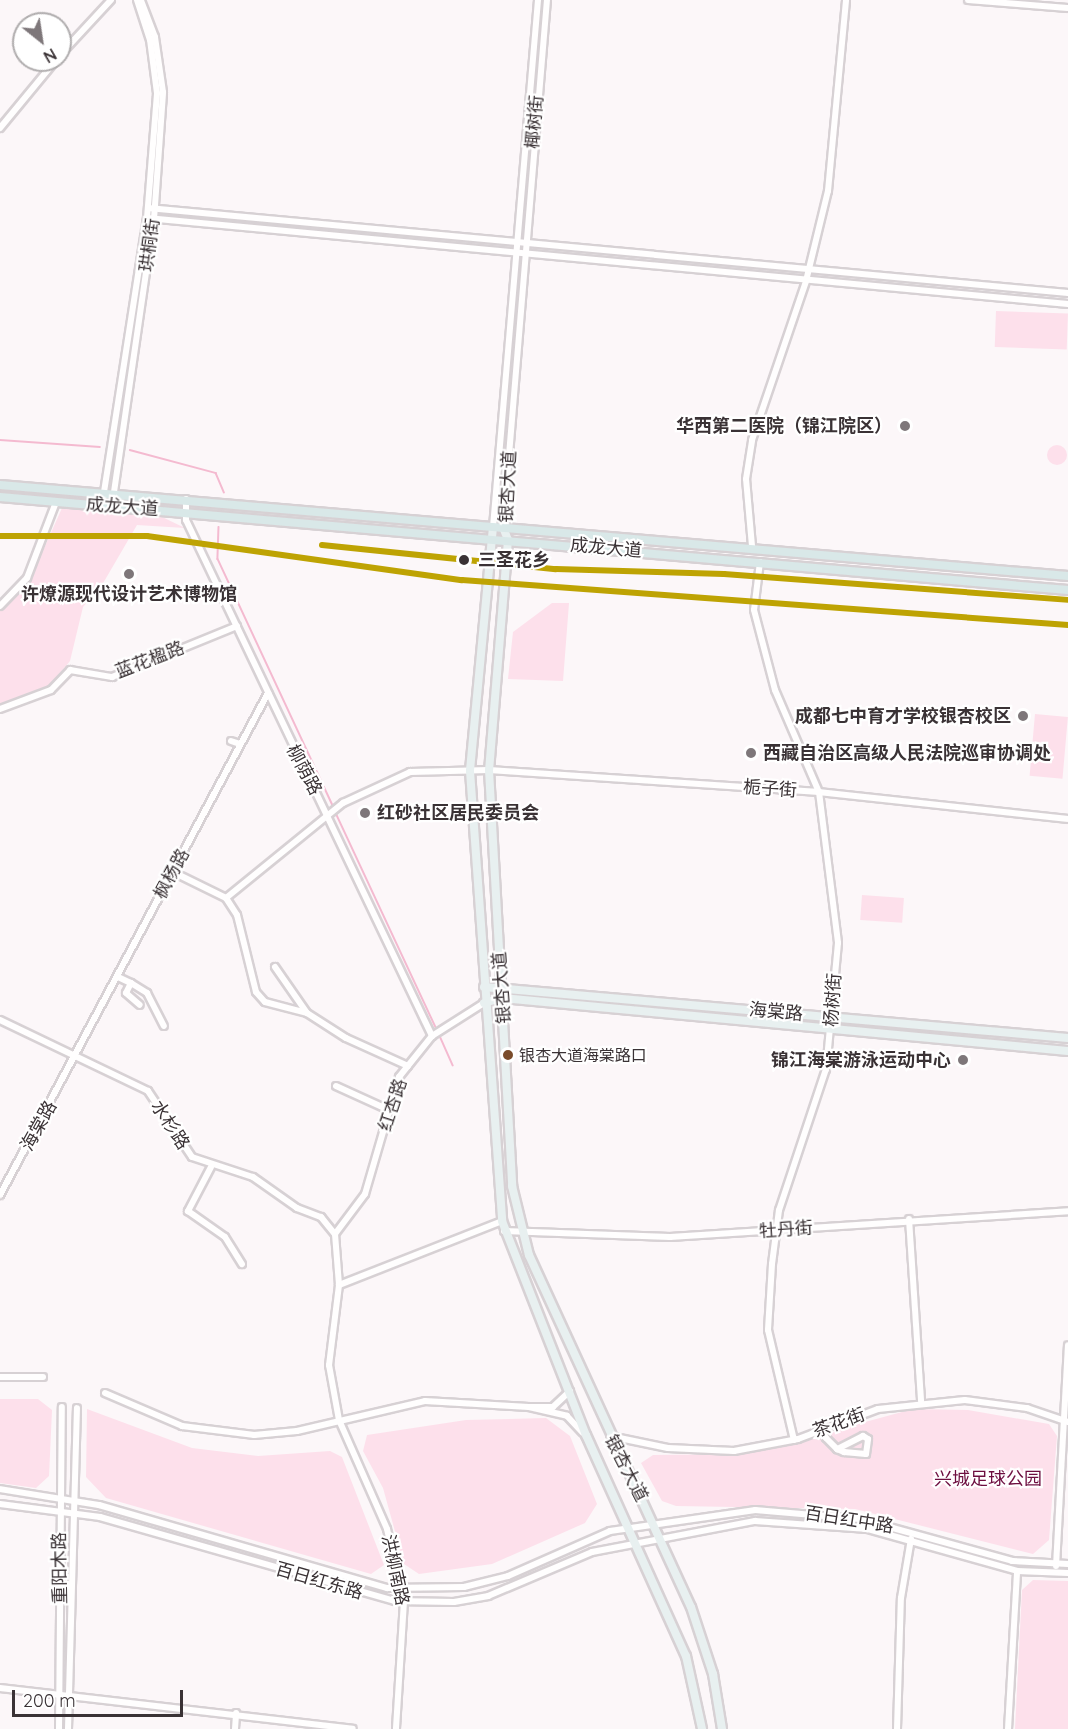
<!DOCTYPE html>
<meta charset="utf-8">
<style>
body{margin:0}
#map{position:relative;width:1068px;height:1729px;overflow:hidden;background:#fcf7f9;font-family:Quicksand,"Noto Sans SC",sans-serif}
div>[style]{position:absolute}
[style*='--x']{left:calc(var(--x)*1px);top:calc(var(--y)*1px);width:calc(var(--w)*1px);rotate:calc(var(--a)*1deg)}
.green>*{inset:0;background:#fde0eb;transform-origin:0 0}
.round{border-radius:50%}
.stream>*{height:1.5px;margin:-0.75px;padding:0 0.75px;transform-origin:0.75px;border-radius:0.75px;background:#f4bad0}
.roads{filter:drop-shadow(2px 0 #d7d1d4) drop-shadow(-2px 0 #d7d1d4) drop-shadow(0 2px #d7d1d4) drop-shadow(0 -2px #d7d1d4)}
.minor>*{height:6px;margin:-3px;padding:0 3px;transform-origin:3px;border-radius:3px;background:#fffefe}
.major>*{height:8px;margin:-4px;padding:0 4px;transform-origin:4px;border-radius:4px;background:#e8f0f0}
.highway>*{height:8px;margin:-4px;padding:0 4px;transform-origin:4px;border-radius:4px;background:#d9e8e8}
.metro-1>*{height:6px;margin:-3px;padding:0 3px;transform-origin:3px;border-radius:3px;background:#bea303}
.dots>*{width:16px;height:16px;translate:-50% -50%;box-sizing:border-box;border:3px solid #fff;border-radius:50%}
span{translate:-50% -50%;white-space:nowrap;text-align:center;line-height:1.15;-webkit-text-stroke:4.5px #fff;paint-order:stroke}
.bus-label{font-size:16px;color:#3a3235}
.left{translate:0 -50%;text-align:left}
.street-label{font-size:18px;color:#3a3235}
.poi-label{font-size:18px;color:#3a3235;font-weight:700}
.right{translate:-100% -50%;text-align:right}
.stop-label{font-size:18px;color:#3a3235;font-weight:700}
.park-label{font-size:18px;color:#6d0f40}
.north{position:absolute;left:12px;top:12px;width:60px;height:60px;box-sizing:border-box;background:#fff;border:2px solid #b0adae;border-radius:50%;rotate:150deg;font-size:16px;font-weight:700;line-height:24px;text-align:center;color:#3a3235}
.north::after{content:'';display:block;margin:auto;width:21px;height:27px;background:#7e777a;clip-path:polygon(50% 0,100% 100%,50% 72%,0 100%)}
.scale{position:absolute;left:12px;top:1690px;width:171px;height:27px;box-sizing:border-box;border:3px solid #3a3235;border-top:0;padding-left:8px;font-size:18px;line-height:21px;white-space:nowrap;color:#3a3235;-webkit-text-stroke:4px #fff;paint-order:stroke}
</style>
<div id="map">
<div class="green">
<i style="left:996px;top:311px;width:72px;height:36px;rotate:2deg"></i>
<i class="round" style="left:1047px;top:445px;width:20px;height:20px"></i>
<i style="clip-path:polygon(62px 508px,158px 515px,185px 528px,137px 525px,102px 585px,83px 607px,70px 661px,48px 688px,0 710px,0 611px,29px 582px)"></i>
<i style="clip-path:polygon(552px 603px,569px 603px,563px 681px,508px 679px,513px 632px)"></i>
<i style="left:1035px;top:714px;width:33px;height:62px;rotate:5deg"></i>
<i style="left:862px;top:895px;width:42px;height:25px;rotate:4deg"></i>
<i style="clip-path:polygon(0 1399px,38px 1399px,52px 1410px,49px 1476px,36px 1488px,0 1483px)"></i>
<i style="clip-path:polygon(87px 1409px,192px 1448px,258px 1456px,330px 1451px,342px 1457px,384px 1565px,371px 1574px,106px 1498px,86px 1477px)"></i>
<i style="clip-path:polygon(913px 1409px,968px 1410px,1049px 1424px,1057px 1436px,1049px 1540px,1033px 1554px,855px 1509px,676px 1506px,662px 1501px,641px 1463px,653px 1455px,747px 1454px)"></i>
<i style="clip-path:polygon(546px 1418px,570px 1436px,597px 1504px,585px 1523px,492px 1564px,419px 1574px,404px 1564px,383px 1488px,363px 1451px,367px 1435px,466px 1420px)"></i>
<i style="clip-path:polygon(1033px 1580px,1068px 1581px,1068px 1729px,1015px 1729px,1022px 1590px)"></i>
</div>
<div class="stream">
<i style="--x:0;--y:440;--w:100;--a:4"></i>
<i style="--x:130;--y:450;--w:89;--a:15"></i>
<i style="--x:216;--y:473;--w:21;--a:67"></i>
<i style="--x:219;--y:527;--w:32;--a:92"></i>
<i style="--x:218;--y:559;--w:275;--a:65"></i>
<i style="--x:336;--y:813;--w:236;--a:65"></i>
<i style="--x:440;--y:1036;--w:32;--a:66"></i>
</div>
<div class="roads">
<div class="minor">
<i style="--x:968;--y:0;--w:100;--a:4.6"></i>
<i style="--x:60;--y:55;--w:75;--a:-47.2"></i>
<i style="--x:0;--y:128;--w:88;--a:-50.5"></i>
<i style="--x:148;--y:208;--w:924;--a:5.28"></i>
<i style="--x:147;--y:218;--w:925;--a:5.33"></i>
<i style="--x:104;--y:492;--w:277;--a:-81.1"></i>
<i style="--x:147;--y:218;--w:125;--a:-85.4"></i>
<i style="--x:157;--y:93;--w:53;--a:-97.5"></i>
<i style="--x:150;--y:40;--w:42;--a:-108"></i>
<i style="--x:114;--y:492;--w:276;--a:-81.7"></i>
<i style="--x:154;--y:219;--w:127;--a:-85.9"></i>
<i style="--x:163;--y:92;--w:56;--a:-98.3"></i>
<i style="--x:155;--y:37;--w:40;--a:-111"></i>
<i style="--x:186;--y:499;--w:21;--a:90"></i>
<i style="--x:186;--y:520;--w:572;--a:64.51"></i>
<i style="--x:493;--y:527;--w:529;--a:-85.12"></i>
<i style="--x:503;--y:527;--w:529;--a:-85.23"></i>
<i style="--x:752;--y:546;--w:67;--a:-95.1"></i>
<i style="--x:746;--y:479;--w:39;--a:-81"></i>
<i style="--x:752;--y:440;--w:168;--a:-71.2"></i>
<i style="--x:806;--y:281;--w:93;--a:-76.3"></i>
<i style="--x:828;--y:191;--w:192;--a:-84.6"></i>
<i style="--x:760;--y:562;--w:48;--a:97.1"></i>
<i style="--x:754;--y:610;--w:83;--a:75.3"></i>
<i style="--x:775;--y:690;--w:111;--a:66.7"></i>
<i style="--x:819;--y:792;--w:152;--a:82.8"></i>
<i style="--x:838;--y:943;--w:127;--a:95.4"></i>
<i style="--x:826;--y:1069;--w:149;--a:108.4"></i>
<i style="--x:779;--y:1210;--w:54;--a:97.4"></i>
<i style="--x:772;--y:1264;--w:66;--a:93.5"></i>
<i style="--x:768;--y:1330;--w:113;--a:76.7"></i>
<i style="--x:0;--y:606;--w:39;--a:-46"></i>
<i style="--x:27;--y:578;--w:81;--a:-69.1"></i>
<i style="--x:0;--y:709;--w:54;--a:-20.4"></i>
<i style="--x:51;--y:690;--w:28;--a:-46"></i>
<i style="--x:70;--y:670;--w:43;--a:9.5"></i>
<i style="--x:112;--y:677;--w:135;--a:-22.2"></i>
<i style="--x:231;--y:741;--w:9;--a:18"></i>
<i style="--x:173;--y:872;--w:59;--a:26.1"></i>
<i style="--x:226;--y:898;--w:151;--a:-39.1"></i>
<i style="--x:343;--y:803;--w:74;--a:-24.8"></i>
<i style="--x:410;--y:772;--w:79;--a:-1.5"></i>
<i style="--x:489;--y:770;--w:331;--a:3.8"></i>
<i style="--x:819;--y:792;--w:250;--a:6.2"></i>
<i style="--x:226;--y:898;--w:20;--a:57"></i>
<i style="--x:237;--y:915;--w:79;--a:76.1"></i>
<i style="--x:256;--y:992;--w:13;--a:48"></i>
<i style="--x:265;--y:1002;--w:43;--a:14.7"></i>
<i style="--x:275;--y:967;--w:56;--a:55.2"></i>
<i style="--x:307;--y:1013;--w:46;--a:32.7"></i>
<i style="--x:346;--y:1038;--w:68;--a:24.3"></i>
<i style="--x:118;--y:977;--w:14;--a:25"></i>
<i style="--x:131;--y:983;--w:11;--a:117"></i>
<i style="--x:126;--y:993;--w:18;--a:41"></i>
<i style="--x:131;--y:983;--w:19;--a:32"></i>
<i style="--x:147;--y:993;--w:37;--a:63"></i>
<i style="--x:0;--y:1020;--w:164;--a:25.6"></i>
<i style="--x:148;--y:1091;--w:79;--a:56.3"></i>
<i style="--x:192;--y:1157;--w:64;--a:18.2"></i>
<i style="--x:253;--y:1177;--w:54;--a:35.2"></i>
<i style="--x:297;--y:1208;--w:26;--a:21"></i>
<i style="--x:321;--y:1217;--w:22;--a:51"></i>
<i style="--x:336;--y:1086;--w:58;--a:24.4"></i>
<i style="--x:211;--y:1167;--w:50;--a:117.6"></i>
<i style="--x:188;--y:1211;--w:45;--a:35.1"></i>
<i style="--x:225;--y:1237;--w:32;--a:58"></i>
<i style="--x:0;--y:1195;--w:569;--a:-61.9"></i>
<i style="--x:909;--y:1219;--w:183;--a:86.2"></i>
<i style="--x:504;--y:1231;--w:166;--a:2.1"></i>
<i style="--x:670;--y:1237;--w:399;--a:-3.7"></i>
<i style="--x:335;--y:1234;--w:51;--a:85.5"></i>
<i style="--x:339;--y:1285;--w:81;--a:97.1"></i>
<i style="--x:329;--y:1365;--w:56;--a:79.7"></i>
<i style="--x:339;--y:1420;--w:119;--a:66.2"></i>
<i style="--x:387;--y:1529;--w:74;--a:76.7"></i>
<i style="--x:404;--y:1601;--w:128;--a:93.6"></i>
<i style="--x:335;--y:1234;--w:50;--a:-53.1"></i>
<i style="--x:365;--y:1194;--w:122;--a:-73.8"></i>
<i style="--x:399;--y:1077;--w:53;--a:-51.2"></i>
<i style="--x:432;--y:1036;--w:62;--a:-32.4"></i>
<i style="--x:339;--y:1285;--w:175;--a:-21.4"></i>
<i style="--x:0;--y:1377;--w:43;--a:0"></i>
<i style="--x:570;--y:1391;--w:23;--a:137"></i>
<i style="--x:553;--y:1407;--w:24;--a:180"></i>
<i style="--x:529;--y:1407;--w:39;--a:13"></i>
<i style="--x:567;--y:1416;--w:23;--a:47"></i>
<i style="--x:105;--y:1393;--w:84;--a:23.2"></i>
<i style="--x:182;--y:1426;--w:73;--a:7.1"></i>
<i style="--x:254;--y:1435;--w:43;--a:-5.3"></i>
<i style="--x:297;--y:1431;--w:131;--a:-13.2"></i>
<i style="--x:425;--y:1401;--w:104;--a:3.3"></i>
<i style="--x:821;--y:1428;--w:11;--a:63"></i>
<i style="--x:826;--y:1438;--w:16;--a:45"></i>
<i style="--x:837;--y:1449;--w:8;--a:23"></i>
<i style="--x:844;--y:1452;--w:22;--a:5"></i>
<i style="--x:866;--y:1454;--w:15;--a:-82"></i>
<i style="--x:868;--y:1439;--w:6;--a:-149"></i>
<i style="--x:863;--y:1436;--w:29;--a:153"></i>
<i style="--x:610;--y:1436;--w:59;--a:11.7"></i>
<i style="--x:668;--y:1448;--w:66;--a:2.6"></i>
<i style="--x:734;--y:1451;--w:65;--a:-10.6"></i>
<i style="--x:798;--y:1439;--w:85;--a:-20.6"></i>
<i style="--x:878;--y:1409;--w:87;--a:-5.9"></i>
<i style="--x:965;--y:1400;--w:63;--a:7.4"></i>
<i style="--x:1027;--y:1408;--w:43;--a:18.9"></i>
<i style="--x:0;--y:1489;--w:100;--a:9.2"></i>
<i style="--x:99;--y:1505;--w:300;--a:16.1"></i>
<i style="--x:387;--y:1588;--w:77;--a:-0.7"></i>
<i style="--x:464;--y:1587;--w:45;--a:-14"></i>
<i style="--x:508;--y:1576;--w:111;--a:-23.8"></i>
<i style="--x:610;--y:1531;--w:147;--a:-8.2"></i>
<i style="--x:755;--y:1510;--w:105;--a:4.9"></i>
<i style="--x:860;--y:1519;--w:158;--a:15.4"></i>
<i style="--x:1012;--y:1561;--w:56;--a:3.1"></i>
<i style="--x:0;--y:1504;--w:101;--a:7.4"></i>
<i style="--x:100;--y:1517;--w:307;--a:15.9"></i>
<i style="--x:395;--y:1601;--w:59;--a:1"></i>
<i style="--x:454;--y:1602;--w:35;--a:-10"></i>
<i style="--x:488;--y:1596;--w:113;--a:-22.9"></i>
<i style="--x:592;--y:1552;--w:166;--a:-10.8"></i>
<i style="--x:755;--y:1521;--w:113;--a:4"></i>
<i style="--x:868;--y:1529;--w:155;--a:15.7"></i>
<i style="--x:1017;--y:1571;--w:51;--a:2.2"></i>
<i style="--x:1056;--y:1566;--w:221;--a:-86.9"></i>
<i style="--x:0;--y:1688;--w:355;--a:6.6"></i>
<i style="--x:59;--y:1729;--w:322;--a:-89.5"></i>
<i style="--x:68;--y:1729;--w:321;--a:-88.4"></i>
<i style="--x:235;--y:1729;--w:16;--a:-86"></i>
<i style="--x:897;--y:1729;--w:131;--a:-88.3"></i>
<i style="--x:901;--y:1598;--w:60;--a:-80.4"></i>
<i style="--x:1008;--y:1729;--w:158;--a:-86.7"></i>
</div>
<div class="major">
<i style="--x:493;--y:527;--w:245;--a:95.4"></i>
<i style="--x:470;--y:771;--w:451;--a:85.9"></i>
<i style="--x:502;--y:1221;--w:230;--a:68.6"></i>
<i style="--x:586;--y:1435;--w:243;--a:65.7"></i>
<i style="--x:686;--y:1656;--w:75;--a:77.6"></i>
<i style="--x:503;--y:527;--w:14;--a:69"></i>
<i style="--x:508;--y:540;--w:231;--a:94.7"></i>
<i style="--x:489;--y:770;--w:417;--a:86.8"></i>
<i style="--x:512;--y:1186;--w:71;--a:76.2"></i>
<i style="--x:529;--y:1255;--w:387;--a:65.3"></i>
<i style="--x:691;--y:1607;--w:71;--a:71.8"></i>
<i style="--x:713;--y:1674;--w:56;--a:80.7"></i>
<i style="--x:484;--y:987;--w:586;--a:4.99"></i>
<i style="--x:484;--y:1003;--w:19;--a:-16"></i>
<i style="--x:502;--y:998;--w:568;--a:5.35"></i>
</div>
<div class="highway">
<i style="--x:0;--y:485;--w:1072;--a:4.87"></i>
<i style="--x:0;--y:497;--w:1072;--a:4.98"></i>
</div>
</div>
<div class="metro-1">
<i style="--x:0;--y:536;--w:147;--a:0"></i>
<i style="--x:147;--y:536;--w:318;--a:8"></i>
<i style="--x:462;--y:580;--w:608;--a:4.25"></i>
<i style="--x:322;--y:545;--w:235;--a:5.9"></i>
<i style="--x:556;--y:569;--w:168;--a:1.7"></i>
<i style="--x:724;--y:574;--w:345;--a:4.3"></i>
</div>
<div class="dots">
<i style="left:905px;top:426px;background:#7e777a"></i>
<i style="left:464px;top:560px;background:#3a3235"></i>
<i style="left:129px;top:574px;background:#7e777a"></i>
<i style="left:1023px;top:716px;background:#7e777a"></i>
<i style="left:751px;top:753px;background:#7e777a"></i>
<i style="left:365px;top:813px;background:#7e777a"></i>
<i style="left:508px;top:1055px;background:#7a4b2a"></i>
<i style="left:963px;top:1060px;background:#7e777a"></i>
</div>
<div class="bus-label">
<span class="left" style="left:519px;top:1055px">银杏大道海棠路口</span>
</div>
<div class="street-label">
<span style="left:535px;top:122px;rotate:-85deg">椰树街</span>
<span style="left:150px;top:245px;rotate:-82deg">珙桐街</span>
<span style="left:508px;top:487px;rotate:-87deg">银杏大道</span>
<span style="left:122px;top:507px;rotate:4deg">成龙大道</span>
<span style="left:606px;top:548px;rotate:5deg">成龙大道</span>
<span style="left:150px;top:660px;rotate:-21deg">蓝花楹路</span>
<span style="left:304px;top:770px;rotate:62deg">柳荫路</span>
<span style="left:770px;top:789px;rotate:4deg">栀子街</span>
<span style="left:172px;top:874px;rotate:-62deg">枫杨路</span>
<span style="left:502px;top:988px;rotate:-94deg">银杏大道</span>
<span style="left:833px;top:1000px;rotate:-86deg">杨树街</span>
<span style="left:776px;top:1012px;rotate:5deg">海棠路</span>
<span style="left:393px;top:1105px;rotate:-72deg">红杏路</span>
<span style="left:170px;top:1125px;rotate:57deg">水杉路</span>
<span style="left:39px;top:1126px;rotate:-61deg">海棠路</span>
<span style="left:786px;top:1230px;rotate:-4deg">牡丹街</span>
<span style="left:839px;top:1423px;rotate:-20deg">茶花街</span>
<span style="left:626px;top:1468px;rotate:63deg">银杏大道</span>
<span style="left:849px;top:1520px;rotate:9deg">百日红中路</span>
<span style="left:60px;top:1568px;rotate:-91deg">重阳木路</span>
<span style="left:395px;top:1570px;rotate:78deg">洪柳南路</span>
<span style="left:319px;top:1581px;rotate:16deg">百日红东路</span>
</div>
<div class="poi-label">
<span class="right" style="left:892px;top:426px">华西第二医院（锦江院区）</span>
<span style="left:129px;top:594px">许燎源现代设计艺术博物馆</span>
<span class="right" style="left:1011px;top:716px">成都七中育才学校银杏校区</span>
<span class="left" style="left:763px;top:753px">西藏自治区高级人民法院巡审协调处</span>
<span class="left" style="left:377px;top:813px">红砂社区居民委员会</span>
<span class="right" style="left:951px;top:1060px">锦江海棠游泳运动中心</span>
</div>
<div class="stop-label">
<span class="left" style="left:478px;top:560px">三圣花乡</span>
</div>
<div class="park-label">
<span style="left:988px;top:1479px">兴城足球公园</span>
</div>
<div class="north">N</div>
<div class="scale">200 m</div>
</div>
